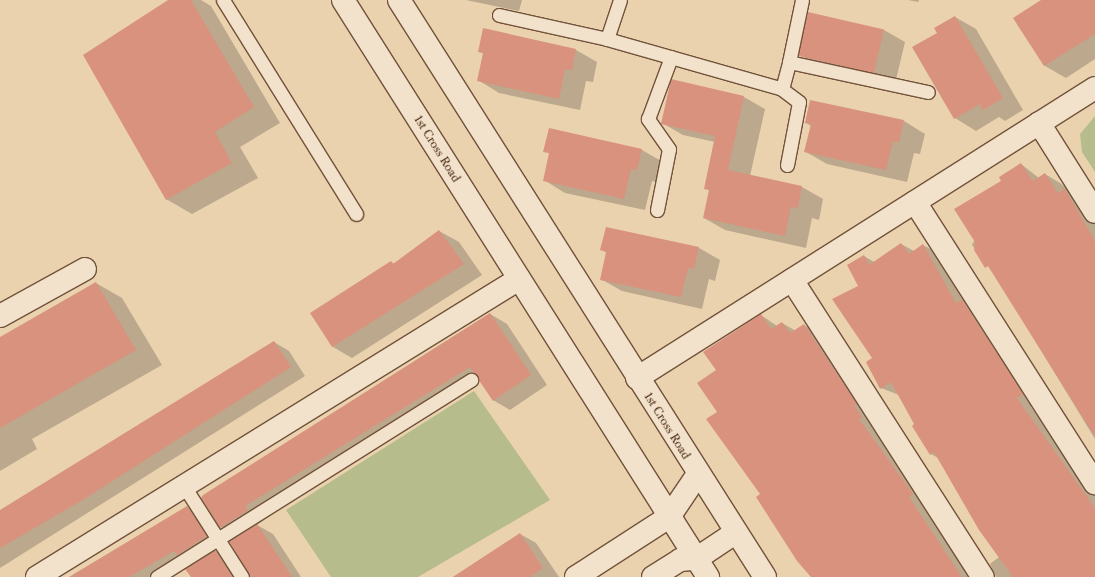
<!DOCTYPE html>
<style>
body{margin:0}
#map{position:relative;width:1095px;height:577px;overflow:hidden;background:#ebd2af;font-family:"Libre Caslon Text",serif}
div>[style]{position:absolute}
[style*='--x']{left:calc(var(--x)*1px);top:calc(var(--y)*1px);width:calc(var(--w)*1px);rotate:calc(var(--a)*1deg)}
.green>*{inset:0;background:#b6bc8c}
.shadow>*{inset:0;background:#0003}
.building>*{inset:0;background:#d9927d;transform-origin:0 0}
.roads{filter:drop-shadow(1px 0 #71523a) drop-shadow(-1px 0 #71523a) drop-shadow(0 1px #71523a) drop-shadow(0 -1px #71523a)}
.lane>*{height:13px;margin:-6.5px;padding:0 6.5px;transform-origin:6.5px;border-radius:6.5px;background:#f2e2cb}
.street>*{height:22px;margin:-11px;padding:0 11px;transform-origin:11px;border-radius:11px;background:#f2e2cb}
.secondary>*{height:22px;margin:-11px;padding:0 11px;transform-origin:11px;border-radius:11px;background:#f2e2cb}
span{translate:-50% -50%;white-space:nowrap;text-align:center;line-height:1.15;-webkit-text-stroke:3px #f2e2cb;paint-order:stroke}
.street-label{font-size:11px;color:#482813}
</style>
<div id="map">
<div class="green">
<i style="clip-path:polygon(1095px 116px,1095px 172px,1082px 152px,1080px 134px)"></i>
<i style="clip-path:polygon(474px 391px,550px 500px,418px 577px,331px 577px,286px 510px)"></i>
</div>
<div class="shadow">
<i style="clip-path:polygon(170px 0,201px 0,211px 6px,280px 123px,240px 147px,258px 178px,192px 214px,166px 199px)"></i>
<i style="clip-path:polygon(466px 0,522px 0,519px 11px)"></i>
<i style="clip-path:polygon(908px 0,919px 0,918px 2px)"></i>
<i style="clip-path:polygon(1043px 0,1095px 0,1095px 59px,1066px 78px,1045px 66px)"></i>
<i style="clip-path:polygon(955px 17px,976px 29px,1023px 110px,1005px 121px,999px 117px,976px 131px,955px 118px,938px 33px)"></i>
<i style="clip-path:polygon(884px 30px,905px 42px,895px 84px,821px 68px,800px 55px)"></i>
<i style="clip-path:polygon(576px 50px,597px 62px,593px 82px,586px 81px,580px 110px,499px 93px,478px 80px,484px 54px,479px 51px)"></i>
<i style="clip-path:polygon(672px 81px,744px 97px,765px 109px,750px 176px,802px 187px,823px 199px,819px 220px,812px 218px,806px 248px,725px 230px,704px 218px,710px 191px,705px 188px,715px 142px,683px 135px,662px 123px)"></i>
<i style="clip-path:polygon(904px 121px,925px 134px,920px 154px,914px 153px,907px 182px,827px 164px,806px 152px,811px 126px,806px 123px)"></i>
<i style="clip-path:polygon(642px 150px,663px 162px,658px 182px,652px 181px,645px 210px,565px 193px,544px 180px,550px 154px,545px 151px)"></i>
<i style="clip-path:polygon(1021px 164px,1039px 178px,1045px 174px,1060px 183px,1080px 199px,1095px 223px,1095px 439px,992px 270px,972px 245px,1002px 181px)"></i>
<i style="clip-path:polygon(606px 228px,699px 248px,720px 260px,715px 281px,709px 279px,702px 309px,622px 291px,601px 279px,607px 253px,602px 250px)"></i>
<i style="clip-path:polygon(439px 231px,459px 242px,482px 275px,352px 358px,333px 347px,312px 314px,391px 262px,395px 264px)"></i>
<i style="clip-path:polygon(901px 244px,914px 251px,923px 245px,938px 253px,966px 303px,976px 310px,1037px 403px,1031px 407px,1095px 496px,1095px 577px,996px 577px,990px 564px,999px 557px,940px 459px,931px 454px,899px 395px,881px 388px,859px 286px,864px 256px,874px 262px)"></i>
<i style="clip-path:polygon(96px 283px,122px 298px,162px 365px,32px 439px,37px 449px,0 471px,0 338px)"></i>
<i style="clip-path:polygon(490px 314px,507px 324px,547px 385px,510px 410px,493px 400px,481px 381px,261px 515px,264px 520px,257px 525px,273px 534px,301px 577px,249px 577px,238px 537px,221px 527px,202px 498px)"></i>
<i style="clip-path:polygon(761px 315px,777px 326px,782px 323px,796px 331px,804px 325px,819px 334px,876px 426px,873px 428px,927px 503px,923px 506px,969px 577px,813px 577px,762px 495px,718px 412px,717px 370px)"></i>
<i style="clip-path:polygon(274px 342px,289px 351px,305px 376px,0 568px,0 513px)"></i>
<i style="clip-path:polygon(187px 507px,202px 515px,221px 545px,192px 563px,187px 560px,158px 577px,72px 577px)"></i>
<i style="clip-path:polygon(520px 534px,536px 543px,559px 577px,453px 577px)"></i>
<i style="clip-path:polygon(215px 551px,231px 560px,242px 577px,192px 577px)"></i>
</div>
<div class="building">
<i style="clip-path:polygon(168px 0,191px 0,254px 107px,215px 132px,232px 163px,166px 200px,83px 55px)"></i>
<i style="clip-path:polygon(1041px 0,1095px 0,1095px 34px,1044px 66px,1013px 18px)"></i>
<i style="left:808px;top:12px;width:78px;height:45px;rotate:13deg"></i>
<i style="clip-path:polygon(955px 16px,1003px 98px,983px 110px,980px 104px,954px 119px,912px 47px,937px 33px,934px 28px)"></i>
<i style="clip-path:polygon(483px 28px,576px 49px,572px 70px,565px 69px,559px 99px,477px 81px,483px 53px,478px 52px)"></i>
<i style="clip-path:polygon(671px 79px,744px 96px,728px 170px,802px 186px,798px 208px,791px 207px,785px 236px,703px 218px,709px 190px,704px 189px,715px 136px,661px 124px)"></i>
<i style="clip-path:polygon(810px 100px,904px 120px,899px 142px,893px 141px,886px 170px,804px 152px,811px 124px,805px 123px)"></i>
<i style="clip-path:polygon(549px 128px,642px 149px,637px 170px,631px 169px,624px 199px,543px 181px,549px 153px,543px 152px)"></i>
<i style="clip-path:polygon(1021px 163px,1033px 181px,1045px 173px,1058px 193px,1065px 189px,1095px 241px,1095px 437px,988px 266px,985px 268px,974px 250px,975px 242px,954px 209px,1001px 181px,999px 177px)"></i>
<i style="clip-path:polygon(606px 227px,699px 247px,694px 269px,688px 268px,681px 297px,600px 280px,606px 252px,600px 250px)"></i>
<i style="clip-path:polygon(439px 230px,464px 264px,332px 347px,310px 313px,391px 261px,393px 264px)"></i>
<i style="clip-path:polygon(901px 243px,909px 254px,923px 244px,956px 303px,962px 300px,1023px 394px,1017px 398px,1095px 508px,1095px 577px,1013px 577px,979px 530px,934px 452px,930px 455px,912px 426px,914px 424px,891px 382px,880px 389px,866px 362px,872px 358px,832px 299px,858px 286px,847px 265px,864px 255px,869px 265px)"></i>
<i style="clip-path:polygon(96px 282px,136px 350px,0 428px,0 337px)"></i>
<i style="clip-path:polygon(490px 313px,531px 375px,493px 401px,470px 367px,245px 506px,248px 510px,220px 528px,201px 498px,203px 495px)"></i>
<i style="clip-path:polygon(761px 314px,771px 329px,782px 322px,790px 333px,804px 324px,857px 404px,854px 405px,862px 417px,859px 419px,913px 494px,909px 497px,962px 577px,811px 577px,797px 561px,756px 497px,760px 494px,706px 419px,717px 412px,697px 383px,716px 370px,703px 352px)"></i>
<i style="clip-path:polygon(274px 341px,291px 367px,86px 498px,0 548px,0 510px)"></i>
<i style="clip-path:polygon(187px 506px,207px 536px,177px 555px,174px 551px,129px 577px,69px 577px)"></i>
<i style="clip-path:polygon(257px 524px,292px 577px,250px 577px,229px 541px)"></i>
<i style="clip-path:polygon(520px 533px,543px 568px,530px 577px,453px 577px)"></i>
<i style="clip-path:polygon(215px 550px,233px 577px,191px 577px,185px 569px)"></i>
</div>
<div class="roads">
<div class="lane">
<i style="--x:223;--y:0;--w:252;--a:58.1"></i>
<i style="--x:802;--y:0;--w:63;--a:101.8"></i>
<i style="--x:789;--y:62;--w:142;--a:12.2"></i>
<i style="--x:499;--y:15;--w:111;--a:12.5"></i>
<i style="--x:607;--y:39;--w:182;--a:15.9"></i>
<i style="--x:607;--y:39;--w:41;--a:-71.6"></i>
<i style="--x:787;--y:165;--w:64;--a:-79.2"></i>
<i style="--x:799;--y:102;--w:21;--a:-143"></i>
<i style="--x:782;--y:89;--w:28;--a:-75"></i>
<i style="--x:657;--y:210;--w:62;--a:-78.9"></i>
<i style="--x:669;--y:149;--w:37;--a:-125"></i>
<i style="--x:648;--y:119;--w:66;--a:-69.6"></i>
<i style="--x:184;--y:486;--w:108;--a:57.5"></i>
<i style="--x:157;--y:577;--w:371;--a:-32.1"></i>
</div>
<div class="street">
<i style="--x:1039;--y:123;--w:105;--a:57.8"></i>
<i style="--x:915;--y:202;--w:334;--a:57.4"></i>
<i style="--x:792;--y:280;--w:353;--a:57.3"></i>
<i style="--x:0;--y:316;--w:97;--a:-28.9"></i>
<i style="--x:637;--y:378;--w:542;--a:-32.34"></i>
<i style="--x:37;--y:577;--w:567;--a:-31.73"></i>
</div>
<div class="secondary">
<i style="--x:343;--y:0;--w:683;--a:57.68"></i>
<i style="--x:399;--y:0;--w:683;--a:57.61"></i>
<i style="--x:576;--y:577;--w:111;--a:-32.8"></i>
<i style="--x:669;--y:517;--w:52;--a:-56"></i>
<i style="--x:653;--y:577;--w:32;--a:-32"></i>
<i style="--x:680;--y:560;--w:16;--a:-4"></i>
<i style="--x:696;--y:559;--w:47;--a:-33.7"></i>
</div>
</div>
<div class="street-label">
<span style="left:437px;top:149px;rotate:58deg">1st Cross Road</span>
<span style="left:667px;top:426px;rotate:58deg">1st Cross Road</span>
</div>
</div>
